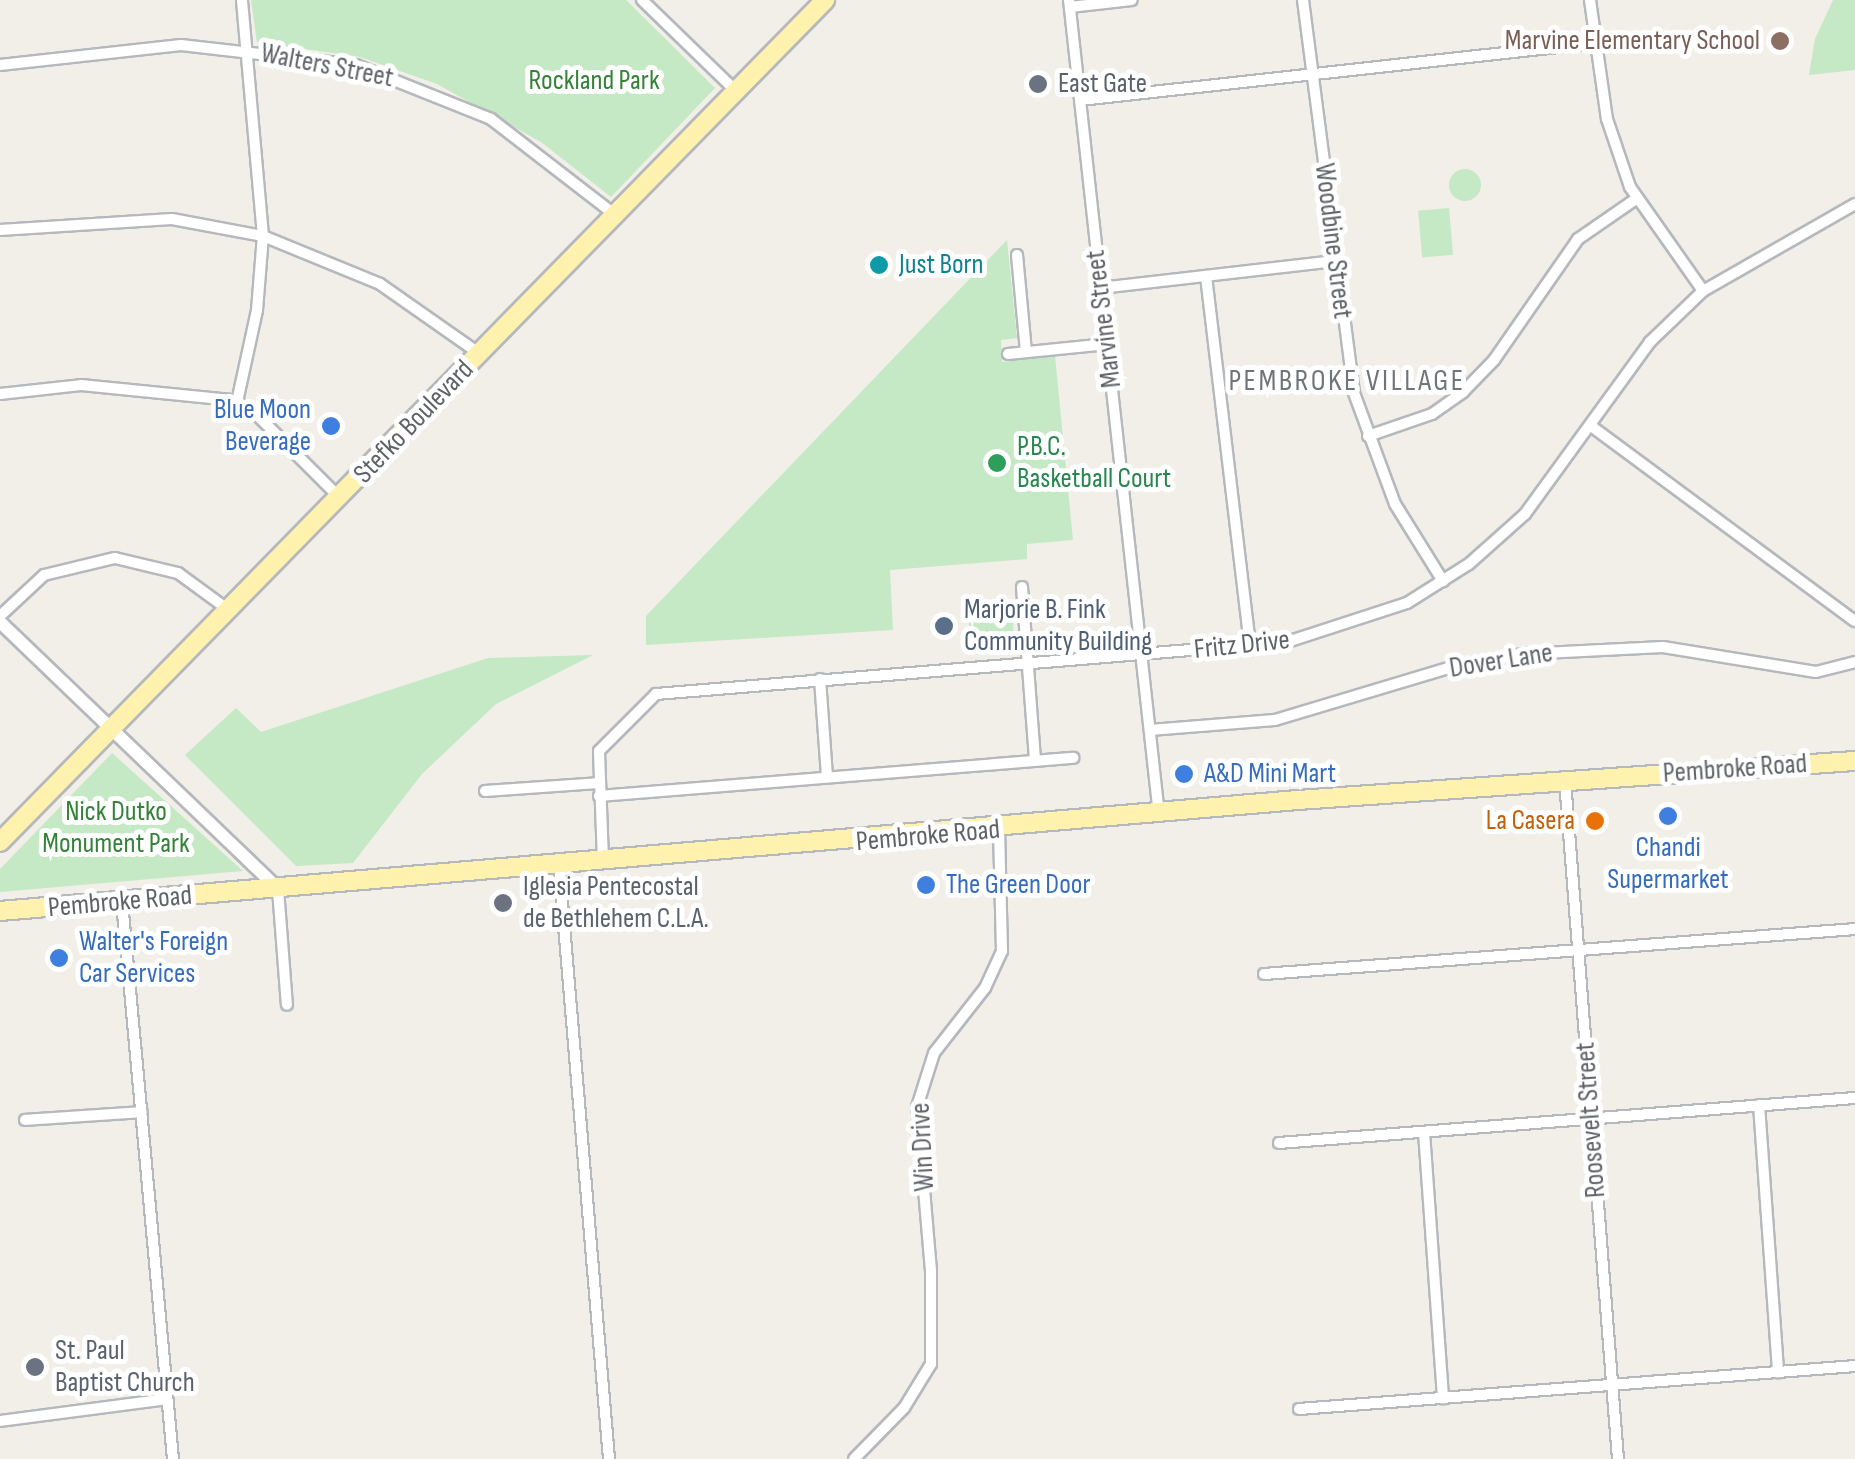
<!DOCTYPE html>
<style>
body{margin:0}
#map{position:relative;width:1855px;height:1459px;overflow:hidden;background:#f1efe8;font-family:"Sofia Sans Condensed",sans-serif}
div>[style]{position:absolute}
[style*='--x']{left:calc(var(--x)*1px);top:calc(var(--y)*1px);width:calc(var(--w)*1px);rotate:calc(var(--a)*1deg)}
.green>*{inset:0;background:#c5e8c5;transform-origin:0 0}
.round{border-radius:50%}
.roads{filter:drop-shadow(2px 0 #b5b8bc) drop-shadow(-2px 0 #b5b8bc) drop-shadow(0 2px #b5b8bc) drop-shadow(0 -2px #b5b8bc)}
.minor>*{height:10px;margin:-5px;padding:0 5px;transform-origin:5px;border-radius:5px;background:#fff}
.tertiary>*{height:12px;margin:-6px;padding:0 6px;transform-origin:6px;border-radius:6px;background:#fff}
.primary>*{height:18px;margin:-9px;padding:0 9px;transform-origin:9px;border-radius:9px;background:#fff2af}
.dots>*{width:28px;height:28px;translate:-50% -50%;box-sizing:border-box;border:5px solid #fff;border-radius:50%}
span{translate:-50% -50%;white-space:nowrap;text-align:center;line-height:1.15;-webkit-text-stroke:10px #fff;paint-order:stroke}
.education-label{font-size:28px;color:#785e54}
.right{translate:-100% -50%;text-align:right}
.street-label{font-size:28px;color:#5f6368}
.park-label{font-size:28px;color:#348238}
.worship-label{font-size:28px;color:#5b616d}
.left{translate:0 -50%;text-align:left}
.culture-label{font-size:28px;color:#0d838f}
.shop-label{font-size:28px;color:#366cbe}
.leisure-label{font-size:28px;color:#27864d}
.service-label{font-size:28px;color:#4e5e75}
.food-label{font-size:28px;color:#c56008}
.neighbourhood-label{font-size:30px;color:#70757a;letter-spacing:2.5px}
</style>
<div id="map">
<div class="green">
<i style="clip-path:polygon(251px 0,626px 0,715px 88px,611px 197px,541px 142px,437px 84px,360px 57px,257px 42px)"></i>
<i style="clip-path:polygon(1833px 0,1855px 0,1855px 70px,1809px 75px,1815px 39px)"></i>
<i class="round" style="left:1449px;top:169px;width:32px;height:32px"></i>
<i style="left:1449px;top:208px;width:47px;height:31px;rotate:85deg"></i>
<i style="clip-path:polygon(1007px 240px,1017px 338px,1001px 340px,1002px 362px,1055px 356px,1073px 540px,1027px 544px,1027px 559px,890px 570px,893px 630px,646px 645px,646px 616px)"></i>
<i style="left:1012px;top:604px;width:33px;height:44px;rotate:87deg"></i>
<i style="clip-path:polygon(593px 655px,496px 704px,422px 774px,353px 863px,296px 866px,185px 755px,236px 708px,261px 732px,488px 658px)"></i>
<i style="clip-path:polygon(112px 753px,243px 871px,0 892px,0 869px)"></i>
</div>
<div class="roads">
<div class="minor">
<i style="--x:642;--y:0;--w:132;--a:44.1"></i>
<i style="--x:1069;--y:0;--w:820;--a:83.7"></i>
<i style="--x:1303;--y:0;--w:396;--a:82.6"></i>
<i style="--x:1354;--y:393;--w:118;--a:69.7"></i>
<i style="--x:1395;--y:504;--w:91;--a:58.1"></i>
<i style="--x:1590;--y:0;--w:120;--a:81.9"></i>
<i style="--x:1607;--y:119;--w:72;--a:71.3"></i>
<i style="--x:1630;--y:187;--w:127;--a:54.9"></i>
<i style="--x:1070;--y:7;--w:62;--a:-6.4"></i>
<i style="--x:0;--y:65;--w:182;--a:-6.3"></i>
<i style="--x:181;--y:45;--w:176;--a:6.5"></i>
<i style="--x:356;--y:65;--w:145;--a:21.8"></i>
<i style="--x:491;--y:119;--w:157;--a:37.7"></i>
<i style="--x:1080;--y:100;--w:518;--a:-6.32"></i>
<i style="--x:0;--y:230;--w:172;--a:-3.7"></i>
<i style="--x:172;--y:219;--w:93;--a:10.6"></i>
<i style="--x:263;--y:236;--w:126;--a:22.3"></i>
<i style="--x:380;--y:284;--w:122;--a:35"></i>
<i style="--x:1017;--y:255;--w:97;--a:84.7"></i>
<i style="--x:1206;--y:276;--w:374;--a:83.2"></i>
<i style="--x:1101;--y:288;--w:235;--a:-6.6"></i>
<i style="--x:1008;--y:354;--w:100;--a:-5.7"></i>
<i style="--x:0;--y:394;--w:81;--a:-6.3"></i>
<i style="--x:81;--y:385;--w:151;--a:5.7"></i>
<i style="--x:231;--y:400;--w:29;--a:29"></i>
<i style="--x:256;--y:414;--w:117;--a:45"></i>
<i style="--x:237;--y:402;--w:94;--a:-77.7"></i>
<i style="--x:257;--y:310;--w:74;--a:-85.4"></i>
<i style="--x:263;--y:236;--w:237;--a:-95.1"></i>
<i style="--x:1591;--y:426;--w:328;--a:36.5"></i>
<i style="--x:1368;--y:436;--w:68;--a:-19"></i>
<i style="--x:1432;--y:414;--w:38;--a:-35"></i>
<i style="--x:1463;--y:392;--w:45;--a:-45.9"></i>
<i style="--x:1494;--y:360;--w:147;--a:-55.2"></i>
<i style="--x:1578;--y:239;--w:70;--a:-34.6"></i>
<i style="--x:1022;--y:587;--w:174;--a:85.7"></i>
<i style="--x:0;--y:616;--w:60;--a:-43"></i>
<i style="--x:44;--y:575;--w:73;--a:-13.5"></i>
<i style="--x:115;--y:558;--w:65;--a:13.4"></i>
<i style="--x:178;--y:573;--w:64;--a:36.2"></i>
<i style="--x:820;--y:679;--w:98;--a:85.9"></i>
<i style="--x:1150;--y:730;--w:125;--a:-4.6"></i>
<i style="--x:1275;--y:720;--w:191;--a:-16.7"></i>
<i style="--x:1458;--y:665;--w:66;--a:-9.6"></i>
<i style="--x:1523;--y:654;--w:140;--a:-2.9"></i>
<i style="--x:1663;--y:647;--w:155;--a:9.3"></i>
<i style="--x:1816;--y:672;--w:40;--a:-14.4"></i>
<i style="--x:1565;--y:781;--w:680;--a:85.53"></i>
<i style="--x:485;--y:791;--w:113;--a:-4"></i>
<i style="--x:599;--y:796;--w:476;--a:-4.6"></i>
<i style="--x:603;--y:861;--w:110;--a:-92.1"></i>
<i style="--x:599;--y:751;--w:81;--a:-45"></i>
<i style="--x:656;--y:694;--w:633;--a:-4.71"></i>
<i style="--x:1287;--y:642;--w:126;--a:-18"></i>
<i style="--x:1407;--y:603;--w:73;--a:-32.2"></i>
<i style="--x:1469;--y:564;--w:75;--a:-41.8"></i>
<i style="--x:1525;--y:514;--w:213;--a:-54"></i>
<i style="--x:1650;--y:342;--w:74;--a:-43.9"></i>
<i style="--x:1703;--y:291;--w:175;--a:-29.8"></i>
<i style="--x:559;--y:866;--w:595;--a:85.18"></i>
<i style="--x:278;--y:889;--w:116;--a:85.6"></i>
<i style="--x:122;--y:902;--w:559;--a:84.77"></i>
<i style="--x:1264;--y:974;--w:593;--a:-4.35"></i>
<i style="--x:1759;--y:1105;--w:268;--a:85.9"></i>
<i style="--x:25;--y:1120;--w:117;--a:-3.9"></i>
<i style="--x:1424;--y:1132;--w:267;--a:85.9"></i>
<i style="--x:1279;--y:1143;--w:578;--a:-4.47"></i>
<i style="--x:1299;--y:1409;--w:558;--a:-4.42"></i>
<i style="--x:0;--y:1421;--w:168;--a:-7.5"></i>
<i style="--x:854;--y:1459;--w:71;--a:-45.6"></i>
<i style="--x:904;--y:1408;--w:52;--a:-58.5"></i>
<i style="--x:931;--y:1364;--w:93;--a:-90"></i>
<i style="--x:931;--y:1271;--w:165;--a:-94.9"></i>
<i style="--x:917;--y:1107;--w:57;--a:-72.5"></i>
<i style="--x:934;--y:1053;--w:83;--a:-51.9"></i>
<i style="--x:985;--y:988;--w:41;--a:-65.3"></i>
<i style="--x:1002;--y:951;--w:121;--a:-91.4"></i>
</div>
<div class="tertiary">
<i style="--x:0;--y:622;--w:385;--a:43.8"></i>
</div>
<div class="primary">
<i style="--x:0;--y:842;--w:1179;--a:-45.58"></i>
<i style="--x:0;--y:911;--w:1303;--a:-4.89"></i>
<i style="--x:1298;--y:800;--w:558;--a:-4.01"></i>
</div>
</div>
<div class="dots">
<i style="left:1780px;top:41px;background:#8d6e63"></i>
<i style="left:1038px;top:84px;background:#6b7280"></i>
<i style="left:879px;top:265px;background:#0f9aa8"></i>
<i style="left:331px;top:426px;background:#3f7fe0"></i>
<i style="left:997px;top:463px;background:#2e9e5b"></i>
<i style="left:944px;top:626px;background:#5c6f8a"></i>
<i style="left:1184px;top:774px;background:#3f7fe0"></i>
<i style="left:1668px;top:816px;background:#3f7fe0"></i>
<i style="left:1595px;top:821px;background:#e8710a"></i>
<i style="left:926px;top:885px;background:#3f7fe0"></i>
<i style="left:503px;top:903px;background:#6b7280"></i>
<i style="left:59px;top:958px;background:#3f7fe0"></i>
<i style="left:35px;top:1367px;background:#6b7280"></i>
</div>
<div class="education-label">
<span class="right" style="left:1760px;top:41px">Marvine Elementary School</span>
</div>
<div class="street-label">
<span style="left:327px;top:66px;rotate:11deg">Walters Street</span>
<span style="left:1333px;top:241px;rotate:83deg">Woodbine Street</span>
<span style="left:1104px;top:319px;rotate:-97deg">Marvine Street</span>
<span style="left:414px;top:422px;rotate:-46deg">Stefko Boulevard</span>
<span style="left:1242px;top:645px;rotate:-6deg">Fritz Drive</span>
<span style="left:1501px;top:661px;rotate:-9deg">Dover Lane</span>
<span style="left:1735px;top:769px;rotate:-4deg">Pembroke Road</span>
<span style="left:928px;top:836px;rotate:-5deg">Pembroke Road</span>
<span style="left:120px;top:902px;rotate:-5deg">Pembroke Road</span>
<span style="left:1591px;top:1120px;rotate:-94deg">Roosevelt Street</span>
<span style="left:923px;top:1147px;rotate:-93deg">Win Drive</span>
</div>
<div class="park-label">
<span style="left:594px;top:81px">Rockland Park</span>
<span style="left:116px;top:828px">Nick Dutko<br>Monument Park</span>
</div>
<div class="worship-label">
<span class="left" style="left:1058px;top:84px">East Gate</span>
<span class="left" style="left:523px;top:903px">Iglesia Pentecostal<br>de Bethlehem C.L.A.</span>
<span class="left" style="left:55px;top:1367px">St. Paul<br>Baptist Church</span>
</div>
<div class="culture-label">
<span class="left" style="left:899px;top:265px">Just Born</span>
</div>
<div class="shop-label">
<span class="right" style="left:311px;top:426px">Blue Moon<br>Beverage</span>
<span class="left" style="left:1204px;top:774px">A&amp;D Mini Mart</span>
<span style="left:1668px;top:864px">Chandi<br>Supermarket</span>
<span class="left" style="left:946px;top:885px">The Green Door</span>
<span class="left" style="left:79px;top:958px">Walter's Foreign<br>Car Services</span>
</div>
<div class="leisure-label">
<span class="left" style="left:1017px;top:463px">P.B.C.<br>Basketball Court</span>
</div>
<div class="service-label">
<span class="left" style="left:964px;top:626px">Marjorie B. Fink<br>Community Building</span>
</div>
<div class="food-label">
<span class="right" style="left:1575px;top:821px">La Casera</span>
</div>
<div class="neighbourhood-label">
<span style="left:1347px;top:381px">PEMBROKE VILLAGE</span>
</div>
</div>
